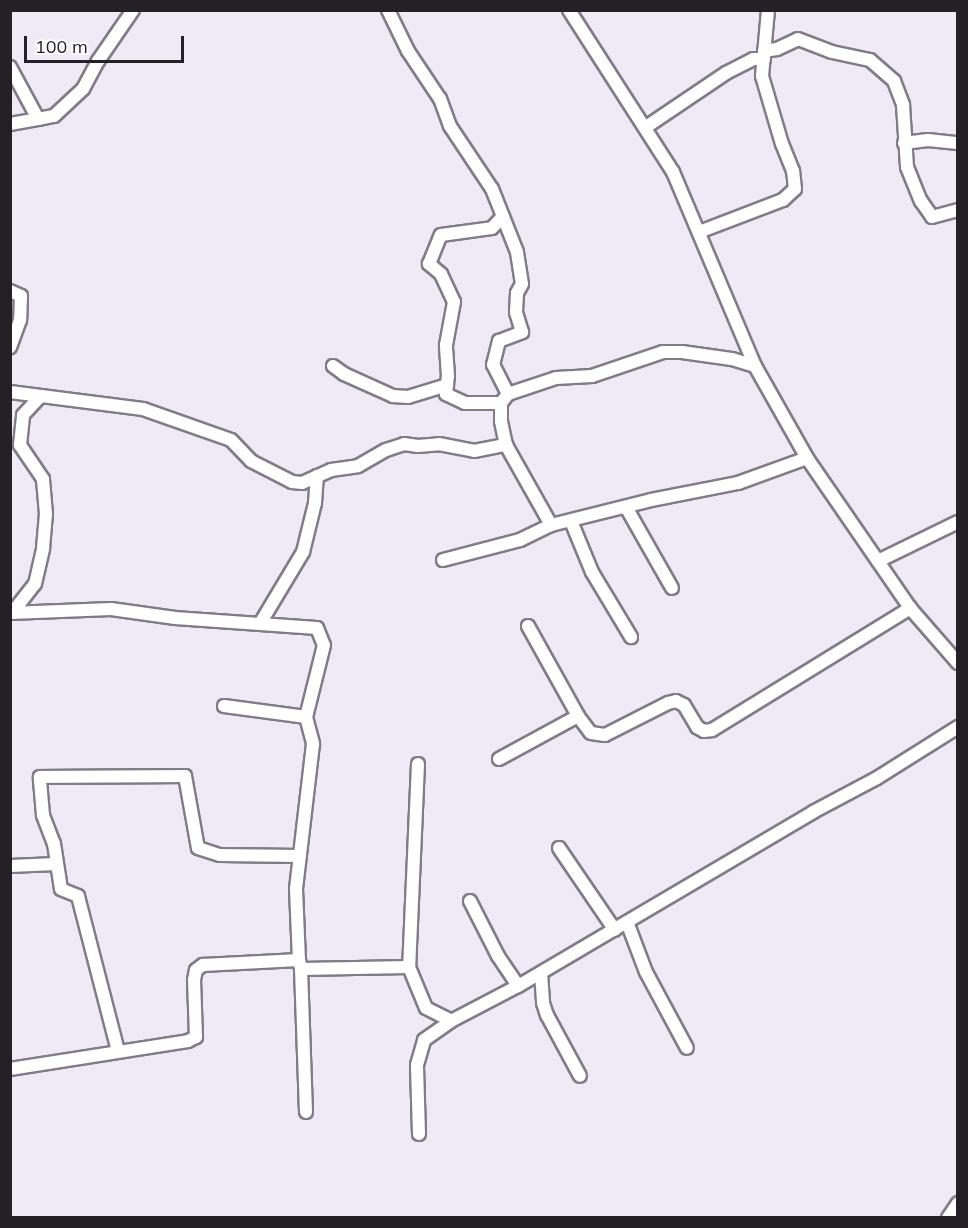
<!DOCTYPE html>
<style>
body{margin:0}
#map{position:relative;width:968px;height:1228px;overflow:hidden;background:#f0eaf7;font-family:Mulish,sans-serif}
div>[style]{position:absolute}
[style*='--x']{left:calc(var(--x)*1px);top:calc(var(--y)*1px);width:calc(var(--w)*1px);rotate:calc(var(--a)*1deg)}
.roads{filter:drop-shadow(2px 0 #817c87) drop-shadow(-2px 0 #817c87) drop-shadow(0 2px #817c87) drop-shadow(0 -2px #817c87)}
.minor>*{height:12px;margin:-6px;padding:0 6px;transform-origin:6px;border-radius:6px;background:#fff}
span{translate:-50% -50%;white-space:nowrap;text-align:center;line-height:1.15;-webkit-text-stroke:5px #fff;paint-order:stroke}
.frame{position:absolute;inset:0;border:12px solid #242126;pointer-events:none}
.scale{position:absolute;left:24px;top:36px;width:160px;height:27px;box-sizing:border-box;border:3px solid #242126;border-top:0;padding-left:8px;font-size:18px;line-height:21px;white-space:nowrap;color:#242126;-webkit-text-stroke:4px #fff;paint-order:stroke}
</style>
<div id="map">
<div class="roads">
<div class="minor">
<i style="--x:569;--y:10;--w:193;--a:57.3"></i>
<i style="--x:673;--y:172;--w:211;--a:67.1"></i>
<i style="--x:755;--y:366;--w:106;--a:60.5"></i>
<i style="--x:807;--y:458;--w:182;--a:55.5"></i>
<i style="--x:910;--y:608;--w:73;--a:48.9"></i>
<i style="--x:764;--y:51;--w:13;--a:-9"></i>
<i style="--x:777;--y:49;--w:23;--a:-25"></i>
<i style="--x:798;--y:39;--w:36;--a:21"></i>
<i style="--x:832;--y:52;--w:39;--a:12"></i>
<i style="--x:870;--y:60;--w:32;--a:41"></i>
<i style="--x:894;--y:81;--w:26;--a:69"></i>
<i style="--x:903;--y:105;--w:62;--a:86.3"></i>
<i style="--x:907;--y:167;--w:37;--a:68"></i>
<i style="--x:921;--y:201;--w:19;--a:55"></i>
<i style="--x:932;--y:217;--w:27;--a:-15"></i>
<i style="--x:10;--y:67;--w:59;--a:61.7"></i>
<i style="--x:38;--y:119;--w:16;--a:-11"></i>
<i style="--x:54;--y:116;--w:40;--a:-43"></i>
<i style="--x:83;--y:89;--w:32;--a:-62"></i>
<i style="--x:98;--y:61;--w:62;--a:-55.5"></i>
<i style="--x:10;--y:124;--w:28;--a:-10"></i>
<i style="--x:646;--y:127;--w:97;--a:-34"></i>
<i style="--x:726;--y:73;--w:30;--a:-27"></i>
<i style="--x:753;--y:59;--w:11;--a:0"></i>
<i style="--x:904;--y:143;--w:24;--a:-7"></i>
<i style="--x:928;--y:140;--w:30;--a:6"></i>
<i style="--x:699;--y:232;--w:90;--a:-20.9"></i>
<i style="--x:783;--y:200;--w:16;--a:-43"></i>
<i style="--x:795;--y:189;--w:18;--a:-96"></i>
<i style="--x:793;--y:171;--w:29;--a:-112"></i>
<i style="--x:782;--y:144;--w:71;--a:-106.4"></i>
<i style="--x:762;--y:76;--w:66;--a:-84.8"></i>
<i style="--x:10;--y:291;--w:12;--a:24"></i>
<i style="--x:21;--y:296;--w:24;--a:92"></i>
<i style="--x:20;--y:320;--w:29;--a:110"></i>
<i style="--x:333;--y:366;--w:14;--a:36"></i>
<i style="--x:344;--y:374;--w:54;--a:24.2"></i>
<i style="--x:393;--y:396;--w:15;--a:4"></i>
<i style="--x:408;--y:397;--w:41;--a:-17.1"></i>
<i style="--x:10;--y:392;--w:134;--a:7.3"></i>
<i style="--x:143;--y:409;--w:93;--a:19.4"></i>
<i style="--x:231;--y:440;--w:29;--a:46"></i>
<i style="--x:251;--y:461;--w:46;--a:27.1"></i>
<i style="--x:292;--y:482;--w:10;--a:6"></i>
<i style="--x:302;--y:483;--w:32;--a:-24"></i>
<i style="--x:331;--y:470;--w:27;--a:-8"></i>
<i style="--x:358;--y:466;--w:32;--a:-30"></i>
<i style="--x:386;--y:450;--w:19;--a:-18"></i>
<i style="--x:404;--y:444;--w:14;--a:8"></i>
<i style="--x:418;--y:446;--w:21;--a:-5"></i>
<i style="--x:439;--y:444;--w:36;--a:11"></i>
<i style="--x:474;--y:451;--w:33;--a:-11"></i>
<i style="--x:506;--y:445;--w:25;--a:-102"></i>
<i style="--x:501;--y:421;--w:18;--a:-90"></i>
<i style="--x:501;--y:403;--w:11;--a:-52"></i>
<i style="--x:508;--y:394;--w:33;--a:-117"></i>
<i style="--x:493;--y:365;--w:25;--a:-76"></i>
<i style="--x:499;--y:341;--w:25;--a:-21"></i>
<i style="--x:522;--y:332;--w:21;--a:-107"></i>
<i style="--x:516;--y:312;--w:19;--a:-87"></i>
<i style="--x:517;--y:293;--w:10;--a:-61"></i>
<i style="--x:522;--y:284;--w:32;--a:-99"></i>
<i style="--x:517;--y:252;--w:68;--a:-111.6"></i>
<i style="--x:492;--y:189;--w:76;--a:-123.7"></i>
<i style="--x:450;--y:126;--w:29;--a:-110"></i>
<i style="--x:440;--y:99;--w:58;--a:-123.7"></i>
<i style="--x:408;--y:51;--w:46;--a:-116"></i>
<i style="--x:508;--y:394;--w:51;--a:-18.4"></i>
<i style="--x:556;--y:378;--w:36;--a:-3"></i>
<i style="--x:592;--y:376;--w:75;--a:-18.7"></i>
<i style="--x:663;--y:352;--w:19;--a:0"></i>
<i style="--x:682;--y:352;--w:50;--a:8"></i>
<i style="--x:732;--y:359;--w:24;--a:17"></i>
<i style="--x:501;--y:403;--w:36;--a:180"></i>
<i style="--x:465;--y:403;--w:21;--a:-155"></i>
<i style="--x:446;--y:394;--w:18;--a:-84"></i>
<i style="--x:448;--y:376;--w:31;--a:-94"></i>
<i style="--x:446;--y:345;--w:44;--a:-79.5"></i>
<i style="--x:454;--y:302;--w:31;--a:-115"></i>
<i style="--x:441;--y:274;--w:16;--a:-140"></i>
<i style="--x:429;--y:264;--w:31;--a:-68"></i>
<i style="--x:441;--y:235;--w:51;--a:-7.8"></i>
<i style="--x:492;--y:228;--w:16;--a:-47"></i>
<i style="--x:506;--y:445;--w:92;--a:60.6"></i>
<i style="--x:626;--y:507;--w:93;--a:60.4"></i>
<i style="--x:571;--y:521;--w:55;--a:67.6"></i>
<i style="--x:592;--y:572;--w:76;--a:59"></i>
<i style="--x:443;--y:560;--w:80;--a:-14.6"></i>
<i style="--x:520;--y:540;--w:34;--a:-26"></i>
<i style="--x:551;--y:525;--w:103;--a:-14"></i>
<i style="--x:651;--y:500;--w:89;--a:-11.1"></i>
<i style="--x:738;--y:483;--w:73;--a:-19.9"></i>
<i style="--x:878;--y:561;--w:89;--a:-26"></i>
<i style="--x:10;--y:613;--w:101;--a:-2.3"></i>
<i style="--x:111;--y:609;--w:65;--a:8"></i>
<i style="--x:175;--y:618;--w:142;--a:4"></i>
<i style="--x:317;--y:628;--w:18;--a:68"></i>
<i style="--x:324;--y:645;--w:74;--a:104"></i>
<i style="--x:12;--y:613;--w:37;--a:-52"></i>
<i style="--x:35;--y:584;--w:37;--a:-77"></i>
<i style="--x:43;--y:548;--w:34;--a:-85"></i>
<i style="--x:46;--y:514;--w:35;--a:-95"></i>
<i style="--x:43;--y:479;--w:41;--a:-124.1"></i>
<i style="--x:20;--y:445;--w:30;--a:-84"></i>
<i style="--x:23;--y:415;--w:26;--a:-47"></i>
<i style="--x:261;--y:622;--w:82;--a:-59"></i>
<i style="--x:303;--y:552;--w:50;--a:-76.2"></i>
<i style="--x:315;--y:503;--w:27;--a:-86"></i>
<i style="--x:528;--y:626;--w:103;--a:60.9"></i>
<i style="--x:224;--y:706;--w:83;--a:7.6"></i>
<i style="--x:306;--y:717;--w:28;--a:75"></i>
<i style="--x:313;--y:744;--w:146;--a:96.7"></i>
<i style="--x:296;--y:889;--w:71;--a:87.6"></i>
<i style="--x:499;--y:759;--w:90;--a:-28.6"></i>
<i style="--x:578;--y:716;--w:21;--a:53"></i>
<i style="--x:591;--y:733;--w:14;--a:8"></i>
<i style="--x:605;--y:735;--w:71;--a:-26.9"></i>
<i style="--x:668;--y:703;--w:8;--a:-14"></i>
<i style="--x:676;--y:701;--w:9;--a:27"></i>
<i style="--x:684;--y:705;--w:26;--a:59"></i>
<i style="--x:697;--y:727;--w:8;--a:30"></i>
<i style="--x:704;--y:731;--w:8;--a:-7"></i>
<i style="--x:712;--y:730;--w:233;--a:-31.6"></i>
<i style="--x:418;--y:764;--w:203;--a:92.5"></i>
<i style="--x:409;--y:967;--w:44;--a:67.5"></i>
<i style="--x:426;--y:1008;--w:28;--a:27"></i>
<i style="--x:559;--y:848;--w:99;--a:55.7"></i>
<i style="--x:10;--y:866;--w:46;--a:-2.5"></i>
<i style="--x:470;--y:901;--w:62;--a:63"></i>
<i style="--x:498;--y:956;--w:36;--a:56"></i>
<i style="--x:627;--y:922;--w:53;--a:69.2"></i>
<i style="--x:646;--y:972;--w:86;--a:61.7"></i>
<i style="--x:301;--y:969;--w:143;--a:88"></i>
<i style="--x:541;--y:973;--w:30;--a:86"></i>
<i style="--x:543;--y:1003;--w:13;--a:72"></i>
<i style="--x:547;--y:1015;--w:69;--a:61.6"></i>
<i style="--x:118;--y:1051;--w:160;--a:-104.5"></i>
<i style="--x:78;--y:896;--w:18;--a:-158"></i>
<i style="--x:61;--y:889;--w:46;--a:-98.8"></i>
<i style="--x:54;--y:844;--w:31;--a:-111"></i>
<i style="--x:43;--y:815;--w:38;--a:-95"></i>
<i style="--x:40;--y:777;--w:145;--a:-0.4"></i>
<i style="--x:185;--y:776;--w:73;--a:79.8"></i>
<i style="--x:198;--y:848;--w:23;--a:18"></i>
<i style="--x:220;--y:855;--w:80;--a:0.7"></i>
<i style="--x:10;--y:1069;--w:180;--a:-8.9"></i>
<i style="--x:188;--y:1041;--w:9;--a:-27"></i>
<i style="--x:196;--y:1037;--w:57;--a:-92"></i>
<i style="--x:194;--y:980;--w:10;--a:-79"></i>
<i style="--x:196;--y:970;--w:9;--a:-36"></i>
<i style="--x:203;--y:965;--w:96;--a:-3"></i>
<i style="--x:299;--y:960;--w:9;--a:77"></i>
<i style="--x:301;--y:969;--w:108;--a:-1.1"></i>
<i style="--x:419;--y:1134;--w:69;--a:-91.7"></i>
<i style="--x:417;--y:1065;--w:26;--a:-74"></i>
<i style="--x:424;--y:1040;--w:33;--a:-35"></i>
<i style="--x:451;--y:1021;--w:76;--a:-27.6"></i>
<i style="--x:518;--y:986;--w:342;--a:-30.5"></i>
<i style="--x:813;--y:812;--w:72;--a:-28"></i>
<i style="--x:877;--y:778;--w:96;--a:-32.2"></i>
<i style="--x:948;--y:1218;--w:18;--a:-56"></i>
</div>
</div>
<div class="frame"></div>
<div class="scale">100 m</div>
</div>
